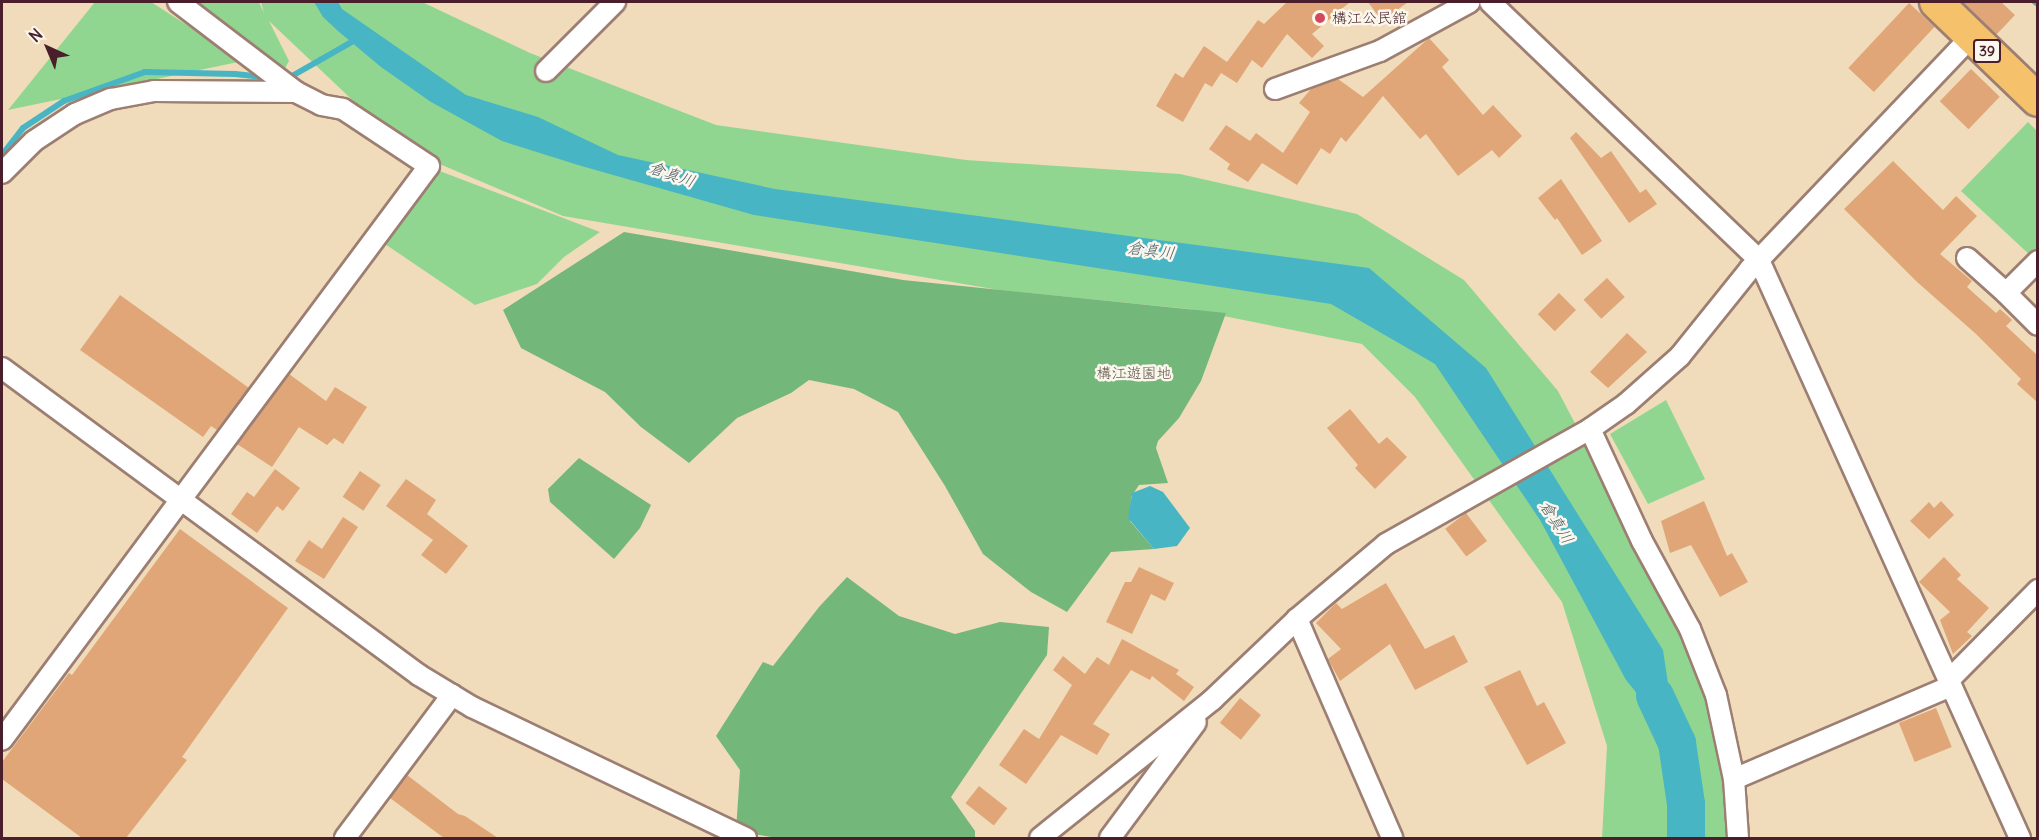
<!DOCTYPE html>
<meta charset="utf-8">
<style>
body{margin:0}
#map{position:relative;width:2039px;height:840px;overflow:hidden;background:#f0dcba;font-family:Delius,"Klee One",sans-serif}
div>[style]{position:absolute}
[style*='--x']{left:calc(var(--x)*1px);top:calc(var(--y)*1px);width:calc(var(--w)*1px);rotate:calc(var(--a)*1deg)}
.green>*{inset:0;background:#91d690}
.forest>*{inset:0;background:#74b77a}
.water>*{inset:0;background:#48b5c4}
.stream>*{height:6px;margin:-3px;padding:0 3px;transform-origin:3px;border-radius:3px;background:#48b5c4}
.river>*{height:38px;margin:-19px;padding:0 19px;transform-origin:19px;border-radius:19px;background:#48b5c4}
.building>*{inset:0;background:#e0a678;transform-origin:0 0}
.roads{filter:drop-shadow(2px 0 #9d7e72) drop-shadow(-2px 0 #9d7e72) drop-shadow(0 2px #9d7e72) drop-shadow(0 -2px #9d7e72)}
.minor>*{height:20px;margin:-10px;padding:0 10px;transform-origin:10px;border-radius:10px;background:#fff}
.primary>*{height:32px;margin:-16px;padding:0 16px;transform-origin:16px;border-radius:16px;background:#f5c16b}
.dots>*{width:16px;height:16px;translate:-50% -50%;box-sizing:border-box;border:3px solid #fbf7ec;border-radius:50%}
span{translate:-50% -50%;white-space:nowrap;text-align:center;line-height:1.15;-webkit-text-stroke:5px #fbf7ec;paint-order:stroke}
.shield-label span{padding:2px 4px;background:#fbf7ec;border:2px solid;border-radius:4px;-webkit-text-stroke-width:0}
.shield-label{font-size:14px;color:#4a1f2b;font-weight:700}
.poi-label{font-size:15px;color:#4a1f2b}
.left{translate:0 -50%;text-align:left}
.park-label{font-size:15px;color:#5f5649}
.water-label{font-size:16px;color:#495b68;font-style:italic}
.frame{position:absolute;inset:0;border:3px solid #4a1f2b;pointer-events:none}
.north{position:absolute;left:18px;top:18px;width:60px;height:60px;-webkit-text-stroke:4px #fbf7ec;paint-order:stroke;rotate:316deg;font-size:16px;font-weight:700;line-height:24px;text-align:center;color:#4a1f2b}
.north::after{content:'';display:block;margin:auto;width:21px;height:27px;background:#4a1f2b;clip-path:polygon(50% 0,100% 100%,50% 72%,0 100%)}
</style>
<div id="map">
<div class="green">
<i style="clip-path:polygon(95px 2px,151px 2px,243px 61px,8px 110px)"></i>
<i style="clip-path:polygon(193px 2px,259px 2px,264px 13px,261px 2px,422px 2px,530px 53px,716px 125px,966px 160px,1180px 174px,1357px 214px,1464px 280px,1558px 391px,1711px 682px,1737px 838px,1602px 838px,1607px 746px,1562px 602px,1415px 397px,1362px 344px,1189px 309px,999px 290px,563px 216px,404px 149px,269px 21px,289px 61px,284px 70px)"></i>
<i style="clip-path:polygon(2028px 122px,2037px 131px,2037px 249px,2031px 256px,1961px 191px)"></i>
<i style="clip-path:polygon(437px 170px,600px 232px,564px 257px,537px 284px,475px 305px,385px 244px)"></i>
<i style="clip-path:polygon(1666px 400px,1705px 479px,1648px 504px,1610px 434px)"></i>
</div>
<div class="forest">
<i style="clip-path:polygon(624px 232px,903px 280px,1226px 313px,1201px 381px,1179px 418px,1158px 441px,1156px 448px,1168px 483px,1139px 485px,1131px 497px,1130px 521px,1154px 549px,1111px 552px,1067px 612px,1031px 592px,983px 554px,945px 486px,898px 412px,854px 389px,809px 380px,791px 393px,737px 418px,689px 463px,641px 427px,605px 392px,521px 348px,503px 310px)"></i>
<i style="clip-path:polygon(579px 458px,651px 505px,640px 528px,614px 559px,550px 502px,548px 489px)"></i>
<i style="clip-path:polygon(847px 577px,899px 616px,955px 634px,1000px 622px,1049px 627px,1047px 655px,951px 797px,975px 831px,975px 838px,777px 838px,736px 831px,740px 770px,716px 736px,763px 662px,773px 666px,819px 607px)"></i>
</div>
<div class="water">
<i style="clip-path:polygon(314px 2px,338px 2px,342px 9px,466px 95px,538px 117px,618px 155px,775px 189px,1369px 268px,1486px 368px,1663px 650px,1677px 743px,1626px 680px,1540px 520px,1435px 364px,1331px 304px,754px 215px,578px 165px,502px 141px,431px 102px,381px 67px,338px 31px,323px 17px)"></i>
<i style="clip-path:polygon(1150px 486px,1163px 492px,1190px 528px,1177px 546px,1154px 549px,1128px 518px,1132px 493px)"></i>
</div>
<div class="stream">
<i style="--x:2035;--y:2;--w:4;--a:34"></i>
<i style="--x:285;--y:80;--w:83;--a:-29.7"></i>
<i style="--x:2;--y:155;--w:34;--a:-52"></i>
<i style="--x:23;--y:128;--w:49;--a:-33.4"></i>
<i style="--x:64;--y:101;--w:86;--a:-19.7"></i>
<i style="--x:145;--y:72;--w:90;--a:1.3"></i>
<i style="--x:235;--y:74;--w:31;--a:6"></i>
</div>
<div class="river">
<i style="--x:1655;--y:696;--w:52;--a:64.9"></i>
<i style="--x:1677;--y:743;--w:62;--a:81.6"></i>
<i style="--x:1686;--y:804;--w:34;--a:90"></i>
</div>
<div class="building">
<i style="clip-path:polygon(1287px 2px,1350px 2px,1312px 34px,1324px 46px,1312px 58px,1287px 34px,1262px 68px,1252px 60px,1237px 83px,1221px 73px,1212px 87px,1205px 83px,1183px 122px,1156px 106px,1175px 73px,1183px 78px,1204px 46px,1227px 62px,1258px 20px,1264px 24px)"></i>
<i style="clip-path:polygon(1368px 2px,1408px 2px,1382px 21px)"></i>
<i style="clip-path:polygon(1961px 2px,2001px 2px,2015px 15px,1996px 35px)"></i>
<i style="left:1909px;top:3px;width:35px;height:89px;rotate:43deg"></i>
<i style="clip-path:polygon(1429px 38px,1449px 60px,1442px 67px,1483px 115px,1493px 105px,1522px 136px,1499px 158px,1492px 150px,1458px 176px,1426px 134px,1420px 139px,1383px 96px,1346px 142px,1341px 137px,1330px 154px,1321px 148px,1297px 185px,1262px 163px,1248px 182px,1227px 169px,1230px 164px,1209px 149px,1226px 125px,1250px 141px,1256px 133px,1283px 153px,1310px 112px,1299px 103px,1311px 89px,1338px 79px,1363px 97px)"></i>
<i style="left:1971px;top:69px;width:40px;height:45px;rotate:44deg"></i>
<i style="clip-path:polygon(1576px 132px,1601px 158px,1611px 151px,1640px 193px,1646px 189px,1657px 204px,1629px 223px,1570px 138px)"></i>
<i style="clip-path:polygon(1893px 161px,1943px 210px,1956px 196px,1977px 216px,1940px 254px,1972px 281px,1967px 287px,1996px 313px,2000px 309px,2012px 320px,2006px 326px,2037px 355px,2037px 402px,2017px 384px,2021px 379px,1976px 334px,1916px 281px,1844px 209px)"></i>
<i style="clip-path:polygon(1561px 179px,1602px 241px,1582px 255px,1557px 218px,1555px 220px,1538px 198px)"></i>
<i style="left:1607px;top:278px;width:26px;height:32px;rotate:47deg"></i>
<i style="left:1559px;top:293px;width:24px;height:30px;rotate:45deg"></i>
<i style="clip-path:polygon(120px 295px,249px 388px,217px 430px,211px 426px,203px 437px,80px 350px)"></i>
<i style="clip-path:polygon(1627px 333px,1647px 352px,1608px 388px,1590px 372px)"></i>
<i style="clip-path:polygon(289px 374px,326px 401px,335px 387px,367px 407px,343px 444px,334px 438px,327px 445px,299px 427px,272px 467px,237px 444px)"></i>
<i style="clip-path:polygon(1350px 409px,1379px 444px,1387px 437px,1407px 457px,1375px 489px,1355px 468px,1358px 465px,1327px 428px)"></i>
<i style="clip-path:polygon(275px 469px,300px 488px,283px 511px,277px 506px,257px 533px,231px 514px,247px 492px,254px 497px)"></i>
<i style="left:360px;top:471px;width:25px;height:31px;rotate:34deg"></i>
<i style="clip-path:polygon(406px 479px,436px 500px,427px 514px,468px 546px,446px 574px,421px 555px,433px 540px,386px 506px)"></i>
<i style="clip-path:polygon(1704px 501px,1727px 556px,1732px 553px,1748px 582px,1720px 597px,1691px 545px,1670px 553px,1661px 521px)"></i>
<i style="clip-path:polygon(1941px 501px,1954px 515px,1929px 539px,1910px 521px,1929px 502px,1934px 508px)"></i>
<i style="left:1466px;top:513px;width:35px;height:26px;rotate:53deg"></i>
<i style="clip-path:polygon(343px 517px,358px 527px,324px 579px,295px 561px,309px 540px,322px 549px)"></i>
<i style="clip-path:polygon(180px 529px,288px 608px,182px 757px,187px 760px,126px 838px,82px 838px,2px 779px,2px 762px,69px 673px,72px 675px)"></i>
<i style="clip-path:polygon(1944px 557px,1961px 575px,1957px 579px,1989px 608px,1967px 632px,1972px 636px,1953px 654px,1940px 620px,1950px 612px,1919px 582px)"></i>
<i style="clip-path:polygon(1139px 567px,1174px 583px,1165px 601px,1151px 594px,1132px 634px,1106px 622px,1125px 582px,1131px 582px)"></i>
<i style="clip-path:polygon(1386px 583px,1425px 649px,1454px 635px,1468px 662px,1415px 690px,1390px 644px,1340px 681px,1328px 659px,1341px 649px,1316px 623px,1336px 603px,1342px 609px)"></i>
<i style="clip-path:polygon(1122px 639px,1179px 670px,1176px 674px,1194px 687px,1184px 701px,1152px 676px,1150px 680px,1131px 670px,1093px 724px,1110px 734px,1097px 755px,1061px 735px,1026px 784px,999px 765px,1024px 729px,1039px 739px,1072px 685px,1053px 670px,1063px 656px,1085px 674px,1097px 657px,1109px 665px)"></i>
<i style="clip-path:polygon(1520px 670px,1537px 706px,1544px 702px,1566px 743px,1527px 765px,1484px 687px)"></i>
<i style="left:1240px;top:698px;width:27px;height:32px;rotate:39deg"></i>
<i style="left:1936px;top:708px;width:42px;height:40px;rotate:68deg"></i>
<i style="clip-path:polygon(407px 775px,458px 814px,465px 816px,498px 838px,444px 838px,390px 798px)"></i>
<i style="left:979px;top:786px;width:36px;height:22px;rotate:38deg"></i>
</div>
<div class="roads">
<div class="minor">
<i style="--x:178;--y:2;--w:148;--a:37.3"></i>
<i style="--x:1490;--y:2;--w:373;--a:43.8"></i>
<i style="--x:1759;--y:260;--w:634;--a:65.7"></i>
<i style="--x:546;--y:71;--w:98;--a:-45"></i>
<i style="--x:1275;--y:89;--w:112;--a:-19.9"></i>
<i style="--x:1380;--y:51;--w:102;--a:-28.6"></i>
<i style="--x:2;--y:173;--w:45;--a:-45"></i>
<i style="--x:34;--y:141;--w:49;--a:-33.4"></i>
<i style="--x:75;--y:114;--w:39;--a:-23"></i>
<i style="--x:111;--y:99;--w:44;--a:-10.5"></i>
<i style="--x:154;--y:91;--w:142;--a:0.4"></i>
<i style="--x:296;--y:92;--w:28;--a:27"></i>
<i style="--x:321;--y:105;--w:22;--a:10"></i>
<i style="--x:343;--y:109;--w:103;--a:33.5"></i>
<i style="--x:429;--y:166;--w:715;--a:126.65"></i>
<i style="--x:1967;--y:258;--w:52;--a:41.9"></i>
<i style="--x:2038;--y:261;--w:45;--a:135"></i>
<i style="--x:2006;--y:293;--w:45;--a:45"></i>
<i style="--x:2;--y:368;--w:518;--a:36.36"></i>
<i style="--x:419;--y:675;--w:62;--a:31.1"></i>
<i style="--x:472;--y:707;--w:304;--a:25.6"></i>
<i style="--x:1590;--y:429;--w:123;--a:65.1"></i>
<i style="--x:1642;--y:541;--w:100;--a:61.4"></i>
<i style="--x:1690;--y:629;--w:71;--a:68.5"></i>
<i style="--x:1716;--y:695;--w:86;--a:77.9"></i>
<i style="--x:1734;--y:779;--w:59;--a:86.1"></i>
<i style="--x:1297;--y:619;--w:239;--a:66.5"></i>
<i style="--x:1949;--y:680;--w:127;--a:-45.3"></i>
<i style="--x:1734;--y:779;--w:236;--a:-23.2"></i>
<i style="--x:345;--y:838;--w:179;--a:-53.2"></i>
<i style="--x:1040;--y:838;--w:221;--a:-38.7"></i>
<i style="--x:1212;--y:700;--w:117;--a:-43.6"></i>
<i style="--x:1297;--y:619;--w:116;--a:-40.1"></i>
<i style="--x:1386;--y:544;--w:234;--a:-29.4"></i>
<i style="--x:1590;--y:429;--w:44;--a:-34.8"></i>
<i style="--x:1626;--y:404;--w:72;--a:-41.6"></i>
<i style="--x:1680;--y:356;--w:112;--a:-51.2"></i>
<i style="--x:1750;--y:269;--w:322;--a:-46.4"></i>
<i style="--x:1110;--y:838;--w:144;--a:-53.4"></i>
</div>
<div class="primary">
<i style="--x:1936;--y:2;--w:141;--a:43.9"></i>
</div>
</div>
<div class="dots">
<i style="left:1320px;top:18px;background:#d1495b"></i>
</div>
<div class="shield-label">
<span style="left:1987px;top:51px">39</span>
</div>
<div class="poi-label">
<span class="left" style="left:1332px;top:18px">構江公民舘</span>
</div>
<div class="park-label">
<span style="left:1134px;top:373px">構江遊園地</span>
</div>
<div class="water-label">
<span style="left:672px;top:174px;rotate:19deg">倉真川</span>
<span style="left:1151px;top:250px;rotate:7deg">倉真川</span>
<span style="left:1557px;top:522px;rotate:58deg">倉真川</span>
</div>
<div class="frame"></div>
<div class="north">N</div>
</div>
